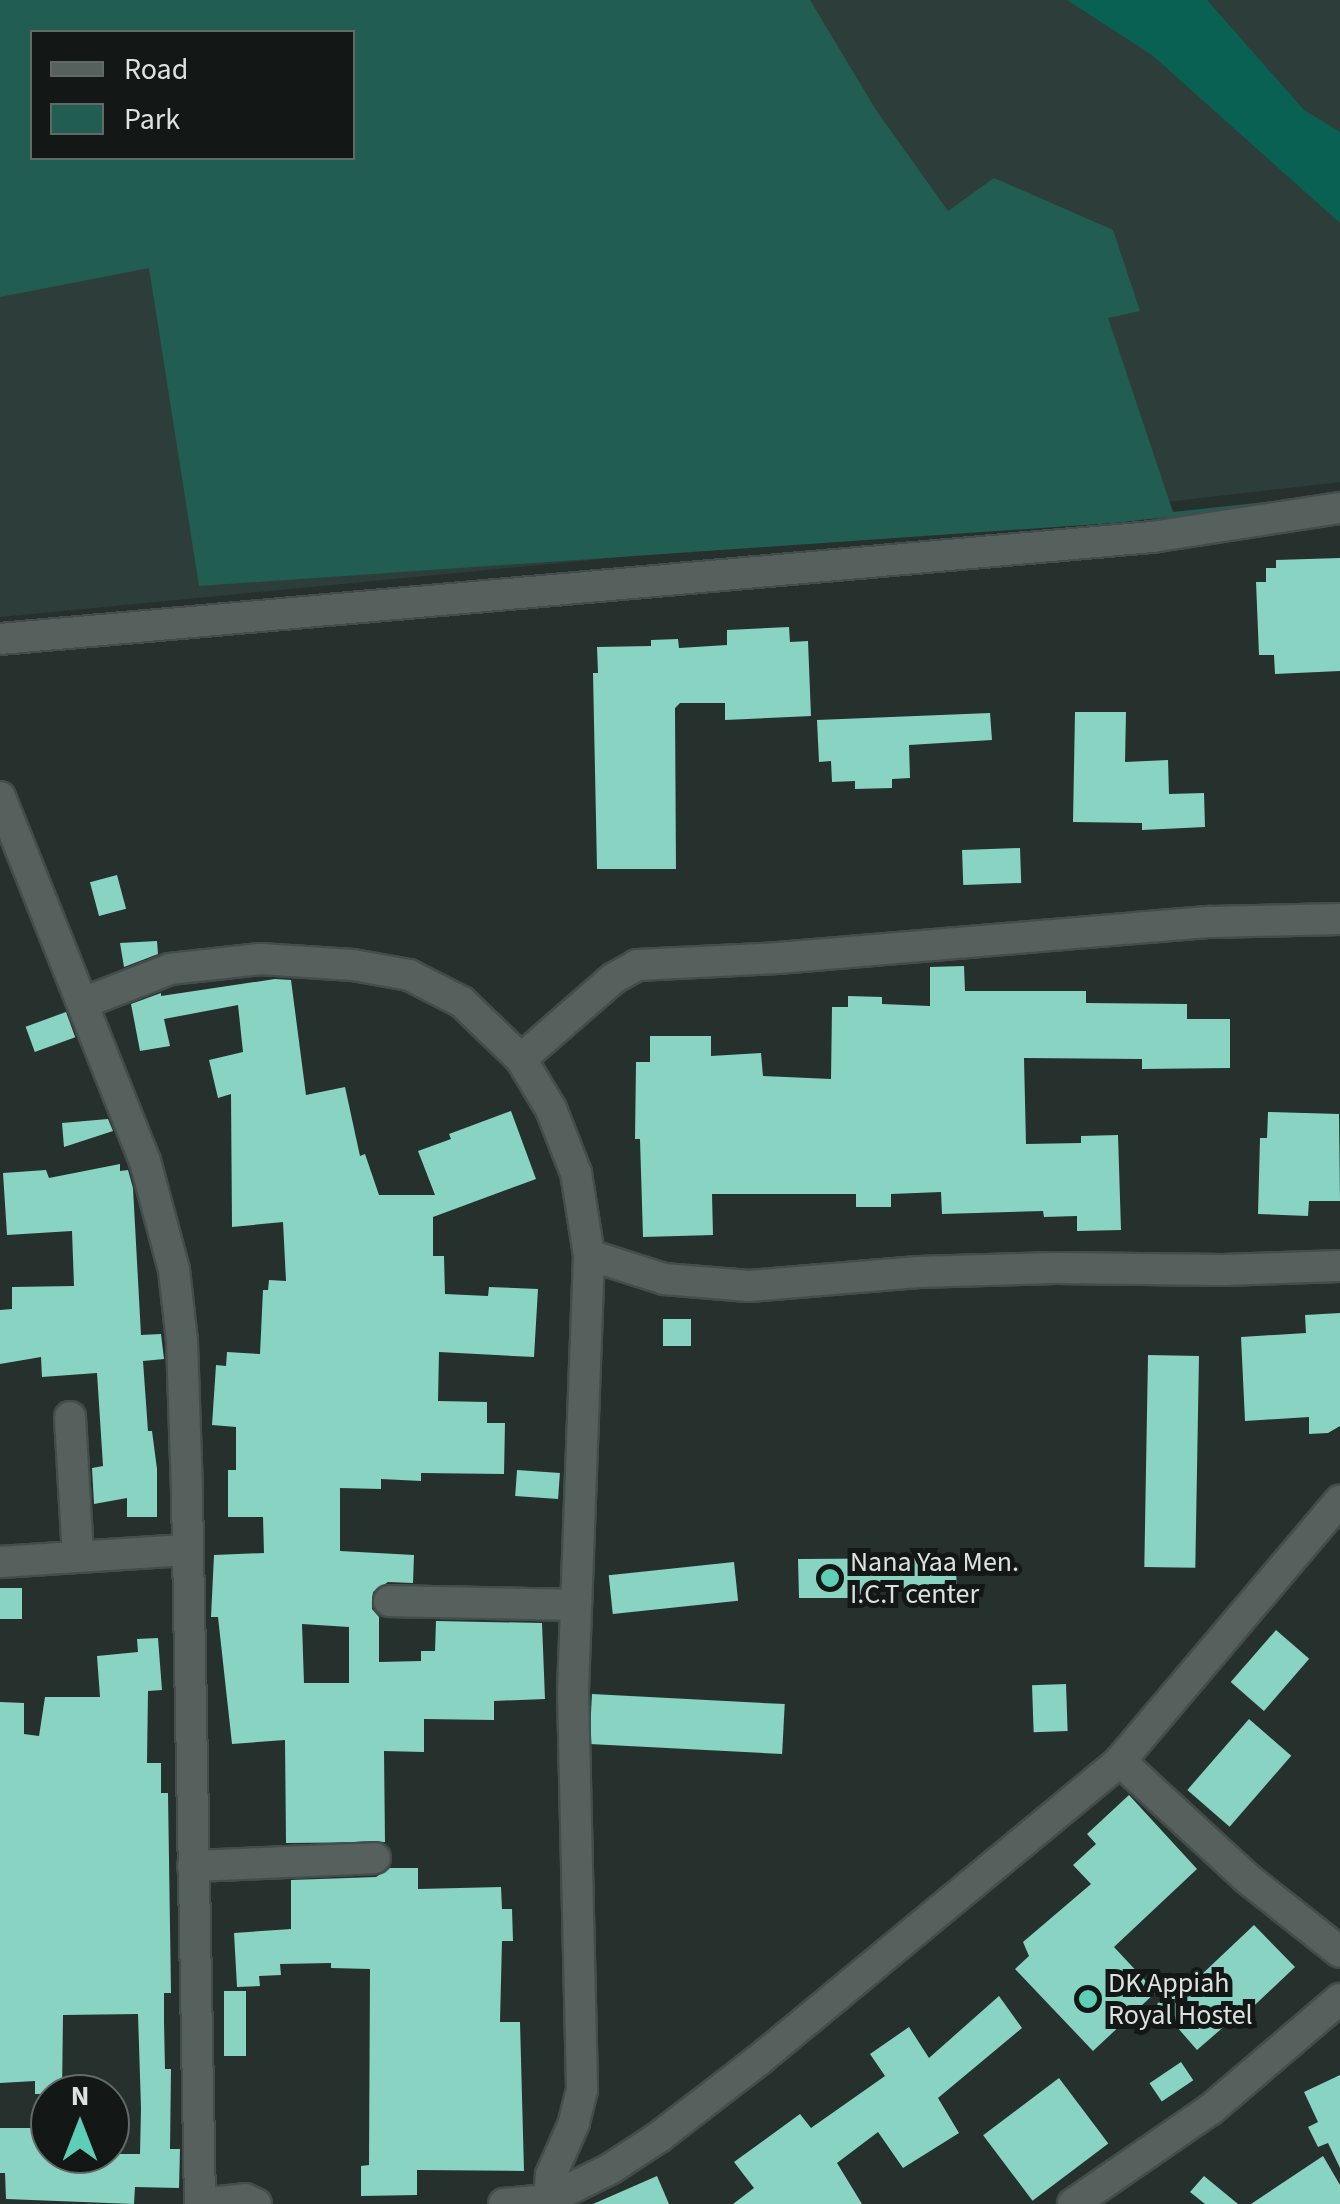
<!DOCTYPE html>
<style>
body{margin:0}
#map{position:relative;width:1340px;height:2204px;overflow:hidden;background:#26312e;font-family:"Source Sans 3",sans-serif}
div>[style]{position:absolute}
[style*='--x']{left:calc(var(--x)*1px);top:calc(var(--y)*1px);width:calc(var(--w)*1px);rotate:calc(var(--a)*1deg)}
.built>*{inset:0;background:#2d3e3a}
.green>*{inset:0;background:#225d51}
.forest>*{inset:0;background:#086153}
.building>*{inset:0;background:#88d3c2;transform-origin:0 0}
.roads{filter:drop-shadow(2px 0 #444d4b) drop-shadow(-2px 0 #444d4b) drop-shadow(0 2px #444d4b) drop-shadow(0 -2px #444d4b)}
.minor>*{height:30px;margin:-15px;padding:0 15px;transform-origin:15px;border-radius:15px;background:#56615e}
.dots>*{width:28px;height:28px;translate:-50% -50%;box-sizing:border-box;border:5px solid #131816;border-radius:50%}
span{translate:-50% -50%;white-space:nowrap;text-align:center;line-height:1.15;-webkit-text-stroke:10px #131816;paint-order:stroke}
.poi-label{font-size:28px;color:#dce2e0}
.left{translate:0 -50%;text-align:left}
.legend{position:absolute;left:30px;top:30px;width:325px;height:130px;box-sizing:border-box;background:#131816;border:2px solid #636967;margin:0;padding:12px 18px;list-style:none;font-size:30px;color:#dce2e0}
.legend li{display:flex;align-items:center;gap:20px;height:50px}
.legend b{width:50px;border:2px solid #636967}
.north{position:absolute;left:30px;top:2074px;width:100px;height:100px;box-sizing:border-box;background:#131816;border:2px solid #636967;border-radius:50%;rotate:0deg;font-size:28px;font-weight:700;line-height:40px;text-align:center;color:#dce2e0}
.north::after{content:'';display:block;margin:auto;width:35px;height:45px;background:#5eceb7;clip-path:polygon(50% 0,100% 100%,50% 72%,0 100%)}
</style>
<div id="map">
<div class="built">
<i style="clip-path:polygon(evenodd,0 0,1340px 0,1340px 482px,1027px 518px,0 617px,0 0,32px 32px,352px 32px,352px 158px,32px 158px,32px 32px)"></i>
</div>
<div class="green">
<i style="clip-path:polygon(evenodd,0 0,810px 0,876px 110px,948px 211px,994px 178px,1113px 230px,1140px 311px,1108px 318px,1173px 512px,1340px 494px,1340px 498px,1114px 523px,199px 586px,149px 268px,0 297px,0 0,32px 32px,352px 32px,352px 158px,32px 158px,32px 32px)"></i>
</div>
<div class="forest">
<i style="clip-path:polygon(1067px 0,1207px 0,1304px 110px,1340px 132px,1340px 223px,1152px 55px)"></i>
</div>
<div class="building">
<i style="clip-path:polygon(1340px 558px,1340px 671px,1275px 674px,1274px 655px,1259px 655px,1256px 582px,1266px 582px,1266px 568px,1276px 568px,1276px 560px)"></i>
<i style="clip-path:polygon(789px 627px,790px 642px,808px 641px,811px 716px,725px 720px,725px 703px,680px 703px,675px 708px,676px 869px,597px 869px,593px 673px,598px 673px,597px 647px,651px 646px,651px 640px,678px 639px,679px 648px,727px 645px,727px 630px)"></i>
<i style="clip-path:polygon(1075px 712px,1126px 712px,1125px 762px,1168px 760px,1169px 794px,1204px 793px,1205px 827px,1142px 830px,1142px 823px,1073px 822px)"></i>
<i style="clip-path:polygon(990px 713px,992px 740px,909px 745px,910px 778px,892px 779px,892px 788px,855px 789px,855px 781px,832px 782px,831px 761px,819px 762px,817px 720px)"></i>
<i style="left:1020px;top:848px;width:35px;height:58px;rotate:88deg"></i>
<i style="left:117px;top:875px;width:35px;height:28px;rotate:75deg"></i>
<i style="clip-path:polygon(157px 941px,158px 954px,124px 967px,120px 943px)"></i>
<i style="clip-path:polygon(964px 966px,965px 991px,1086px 991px,1086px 1003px,1187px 1004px,1187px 1019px,1230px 1019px,1230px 1068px,1142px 1069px,1142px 1059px,1024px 1058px,1026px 1144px,1081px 1143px,1081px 1136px,1118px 1135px,1121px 1230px,1077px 1231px,1077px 1216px,1044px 1217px,1043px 1211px,942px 1214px,941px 1192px,891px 1194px,891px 1207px,856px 1207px,856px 1194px,712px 1194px,713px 1235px,643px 1237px,640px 1139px,635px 1139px,636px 1062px,650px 1062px,650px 1036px,711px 1036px,711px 1056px,761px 1053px,763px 1076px,831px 1079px,832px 1007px,848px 1007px,848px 996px,882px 997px,882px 1004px,930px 1006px,930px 967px)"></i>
<i style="clip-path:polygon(evenodd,275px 979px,291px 980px,306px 1095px,345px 1087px,360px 1156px,365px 1154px,379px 1195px,435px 1195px,418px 1151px,451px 1139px,449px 1134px,511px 1111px,536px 1179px,433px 1217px,433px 1256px,444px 1256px,445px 1294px,488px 1296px,489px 1287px,538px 1289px,534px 1357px,439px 1352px,438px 1401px,487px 1402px,487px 1423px,505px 1423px,504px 1474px,421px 1473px,421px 1481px,381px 1479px,381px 1489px,340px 1488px,340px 1551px,414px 1555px,413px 1583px,388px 1582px,373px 1592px,372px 1609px,379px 1617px,379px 1662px,421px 1661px,421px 1651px,435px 1651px,436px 1621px,542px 1623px,545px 1699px,494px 1701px,494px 1720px,424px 1719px,424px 1752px,384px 1751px,385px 1842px,286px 1843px,285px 1740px,232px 1744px,218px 1617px,211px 1617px,214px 1555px,264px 1553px,263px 1517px,228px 1517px,228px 1470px,236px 1470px,236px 1427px,212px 1425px,216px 1365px,226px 1366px,227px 1352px,260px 1354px,263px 1290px,268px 1290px,269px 1280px,286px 1281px,283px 1222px,232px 1227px,231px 1094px,218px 1098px,209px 1060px,243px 1052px,238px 1005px,164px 1019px,170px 1046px,140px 1051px,131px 1004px,161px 993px,161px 996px,275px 979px,302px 1624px,349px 1627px,349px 1683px,304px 1683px,302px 1624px)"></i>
<i style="left:66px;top:1012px;width:27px;height:43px;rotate:70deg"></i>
<i style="clip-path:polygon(1268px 1112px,1339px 1114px,1340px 1201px,1309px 1201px,1308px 1216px,1258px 1214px,1260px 1138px,1267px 1138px)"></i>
<i style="clip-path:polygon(108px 1119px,113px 1131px,64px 1147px,62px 1123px)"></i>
<i style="clip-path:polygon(120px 1164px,120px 1171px,128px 1170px,133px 1188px,141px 1335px,161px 1334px,164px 1359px,143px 1361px,148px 1431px,152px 1431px,157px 1469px,157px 1517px,127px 1517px,127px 1498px,94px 1504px,92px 1468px,103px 1466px,97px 1373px,42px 1377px,41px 1357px,0 1364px,0 1310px,12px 1309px,12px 1287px,74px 1286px,72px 1231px,7px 1235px,3px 1173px,46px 1170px,49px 1178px)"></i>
<i style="clip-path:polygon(1340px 1313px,1340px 1426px,1328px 1433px,1309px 1434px,1309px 1417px,1245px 1421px,1241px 1337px,1306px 1333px,1305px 1315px)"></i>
<i style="left:663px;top:1319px;width:28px;height:27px"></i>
<i style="left:1148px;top:1355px;width:51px;height:212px;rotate:1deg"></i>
<i style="left:517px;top:1470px;width:43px;height:26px;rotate:4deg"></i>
<i style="clip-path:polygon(955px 1558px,957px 1587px,939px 1587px,939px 1592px,862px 1589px,862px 1598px,799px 1598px,798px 1559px)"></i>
<i style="left:734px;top:1562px;width:39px;height:126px;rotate:84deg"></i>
<i style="left:0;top:1588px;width:22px;height:31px"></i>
<i style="left:1276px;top:1630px;width:44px;height:69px;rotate:41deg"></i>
<i style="clip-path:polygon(158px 1638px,162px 1690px,148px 1691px,147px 1763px,161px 1763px,161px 1793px,168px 1793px,171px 1993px,164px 1993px,164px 2021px,165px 2069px,171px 2069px,170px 2149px,180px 2149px,179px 2188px,135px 2187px,134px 2204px,6px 2199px,5px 2173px,0 2173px,0 2128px,50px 2128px,50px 2154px,140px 2154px,141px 2108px,138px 2014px,63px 2015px,62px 2094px,35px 2094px,35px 2081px,0 2083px,0 1702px,24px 1703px,24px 1734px,39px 1736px,45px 1697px,100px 1697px,97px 1656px,138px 1652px,137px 1639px)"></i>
<i style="left:1066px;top:1684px;width:47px;height:34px;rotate:88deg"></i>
<i style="left:592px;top:1694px;width:193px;height:50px;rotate:3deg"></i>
<i style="left:1249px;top:1719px;width:56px;height:94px;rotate:41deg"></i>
<i style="clip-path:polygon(1129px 1795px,1197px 1869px,1114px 1947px,1156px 1992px,1093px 2051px,1015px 1969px,1029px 1956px,1023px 1942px,1091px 1884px,1073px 1865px,1096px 1844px,1087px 1834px)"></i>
<i style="clip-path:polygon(390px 1868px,418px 1868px,418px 1889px,501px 1887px,502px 1909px,512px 1909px,513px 1941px,502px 1941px,500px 2022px,520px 2022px,524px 2171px,417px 2170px,417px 2195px,361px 2196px,361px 2166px,369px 2165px,370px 1969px,331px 1968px,331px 1963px,280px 1964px,281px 1975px,259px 1976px,260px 1986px,237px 1987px,234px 1933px,291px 1929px,291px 1880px,376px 1877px)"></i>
<i style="clip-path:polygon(1254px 1925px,1295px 1967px,1239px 2020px,1235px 2017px,1197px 2050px,1157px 2004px,1176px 1988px,1181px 1994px)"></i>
<i style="left:224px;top:1991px;width:22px;height:65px"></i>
<i style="clip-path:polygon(999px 1996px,1022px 2028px,938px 2098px,959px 2133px,903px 2168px,878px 2132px,837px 2163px,862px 2204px,733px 2204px,754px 2188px,734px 2162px,800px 2114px,811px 2128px,885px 2076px,870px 2054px,909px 2027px,929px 2058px)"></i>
<i style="left:1181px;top:2062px;width:22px;height:38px;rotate:56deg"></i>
<i style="clip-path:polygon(1340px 2075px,1340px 2168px,1328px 2143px,1318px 2147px,1308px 2127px,1318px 2122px,1304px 2092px)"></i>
<i style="left:1059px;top:2078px;width:82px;height:95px;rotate:53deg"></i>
<i style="clip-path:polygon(1323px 2156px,1340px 2185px,1340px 2204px,1251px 2204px)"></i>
<i style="clip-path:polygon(657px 2176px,669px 2204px,593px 2204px)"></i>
<i style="clip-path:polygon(1204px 2176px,1238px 2204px,1205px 2204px,1190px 2192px)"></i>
</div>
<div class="roads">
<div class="minor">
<i style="--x:0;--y:639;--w:1157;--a:-5.06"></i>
<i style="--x:1152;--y:537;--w:190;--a:-8.8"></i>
<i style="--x:0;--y:797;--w:392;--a:68.3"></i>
<i style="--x:145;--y:1161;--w:113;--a:75.1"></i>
<i style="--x:174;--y:1270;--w:71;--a:83.6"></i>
<i style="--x:182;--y:1341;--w:153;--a:88.1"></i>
<i style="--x:187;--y:1494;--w:710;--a:88.95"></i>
<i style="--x:200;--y:2204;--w:45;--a:-6.3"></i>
<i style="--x:245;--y:2199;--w:12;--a:24"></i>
<i style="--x:83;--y:1003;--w:93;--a:-21.3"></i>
<i style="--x:170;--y:969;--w:91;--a:-6.3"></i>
<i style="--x:260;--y:959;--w:93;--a:3.7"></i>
<i style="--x:353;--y:965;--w:57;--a:10.1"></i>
<i style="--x:409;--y:975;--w:59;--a:27"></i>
<i style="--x:462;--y:1002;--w:82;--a:44"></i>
<i style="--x:521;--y:1059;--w:58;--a:59"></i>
<i style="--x:551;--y:1109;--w:69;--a:68.7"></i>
<i style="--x:576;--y:1173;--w:83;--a:81"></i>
<i style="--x:589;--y:1255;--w:436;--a:92.1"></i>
<i style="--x:573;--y:1691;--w:399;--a:88.7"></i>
<i style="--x:582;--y:2090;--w:34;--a:104"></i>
<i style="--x:574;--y:2123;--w:57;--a:113.9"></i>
<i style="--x:551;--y:2175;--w:29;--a:94"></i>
<i style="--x:521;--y:1059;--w:123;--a:-41.1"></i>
<i style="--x:614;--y:978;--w:26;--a:-29"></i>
<i style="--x:637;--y:965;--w:141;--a:-2.8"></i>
<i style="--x:778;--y:958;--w:434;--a:-4.8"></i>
<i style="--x:1211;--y:922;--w:129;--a:-1.3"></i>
<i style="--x:589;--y:1255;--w:79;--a:17.7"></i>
<i style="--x:664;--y:1279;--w:85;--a:4.7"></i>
<i style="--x:749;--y:1286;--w:170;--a:-4.7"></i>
<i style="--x:918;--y:1272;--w:137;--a:-1.7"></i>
<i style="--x:1055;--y:1268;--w:168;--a:0.7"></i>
<i style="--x:1223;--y:1270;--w:117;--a:-2"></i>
<i style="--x:70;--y:1417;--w:140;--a:86.7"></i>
<i style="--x:0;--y:1562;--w:186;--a:-3.7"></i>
<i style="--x:389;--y:1601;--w:187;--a:1.2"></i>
<i style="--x:1120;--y:1761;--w:174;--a:42.7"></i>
<i style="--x:1248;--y:1879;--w:117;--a:38.4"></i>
<i style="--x:193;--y:1866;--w:182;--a:-2.5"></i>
<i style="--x:504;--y:2204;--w:43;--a:-5.3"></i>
<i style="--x:547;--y:2200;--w:70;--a:-26.2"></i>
<i style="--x:610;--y:2169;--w:59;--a:-33.1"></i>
<i style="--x:659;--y:2137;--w:126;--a:-37.6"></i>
<i style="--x:759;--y:2060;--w:469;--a:-39.6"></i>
<i style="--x:1120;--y:1761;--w:341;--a:-49.8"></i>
<i style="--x:1073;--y:2204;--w:166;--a:-34.5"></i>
<i style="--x:1210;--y:2110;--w:171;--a:-40.5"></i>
</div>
</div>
<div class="dots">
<i style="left:830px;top:1578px;background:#5eceb7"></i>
<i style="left:1088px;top:1999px;background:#5eceb7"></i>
</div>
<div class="poi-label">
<span class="left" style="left:850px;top:1578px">Nana Yaa Men.<br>I.C.T center</span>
<span class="left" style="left:1108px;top:1999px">DK Appiah<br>Royal Hostel</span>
</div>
<ul class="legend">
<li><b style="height:12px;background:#56615e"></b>Road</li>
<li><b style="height:28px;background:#225d51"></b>Park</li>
</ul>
<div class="north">N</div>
</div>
